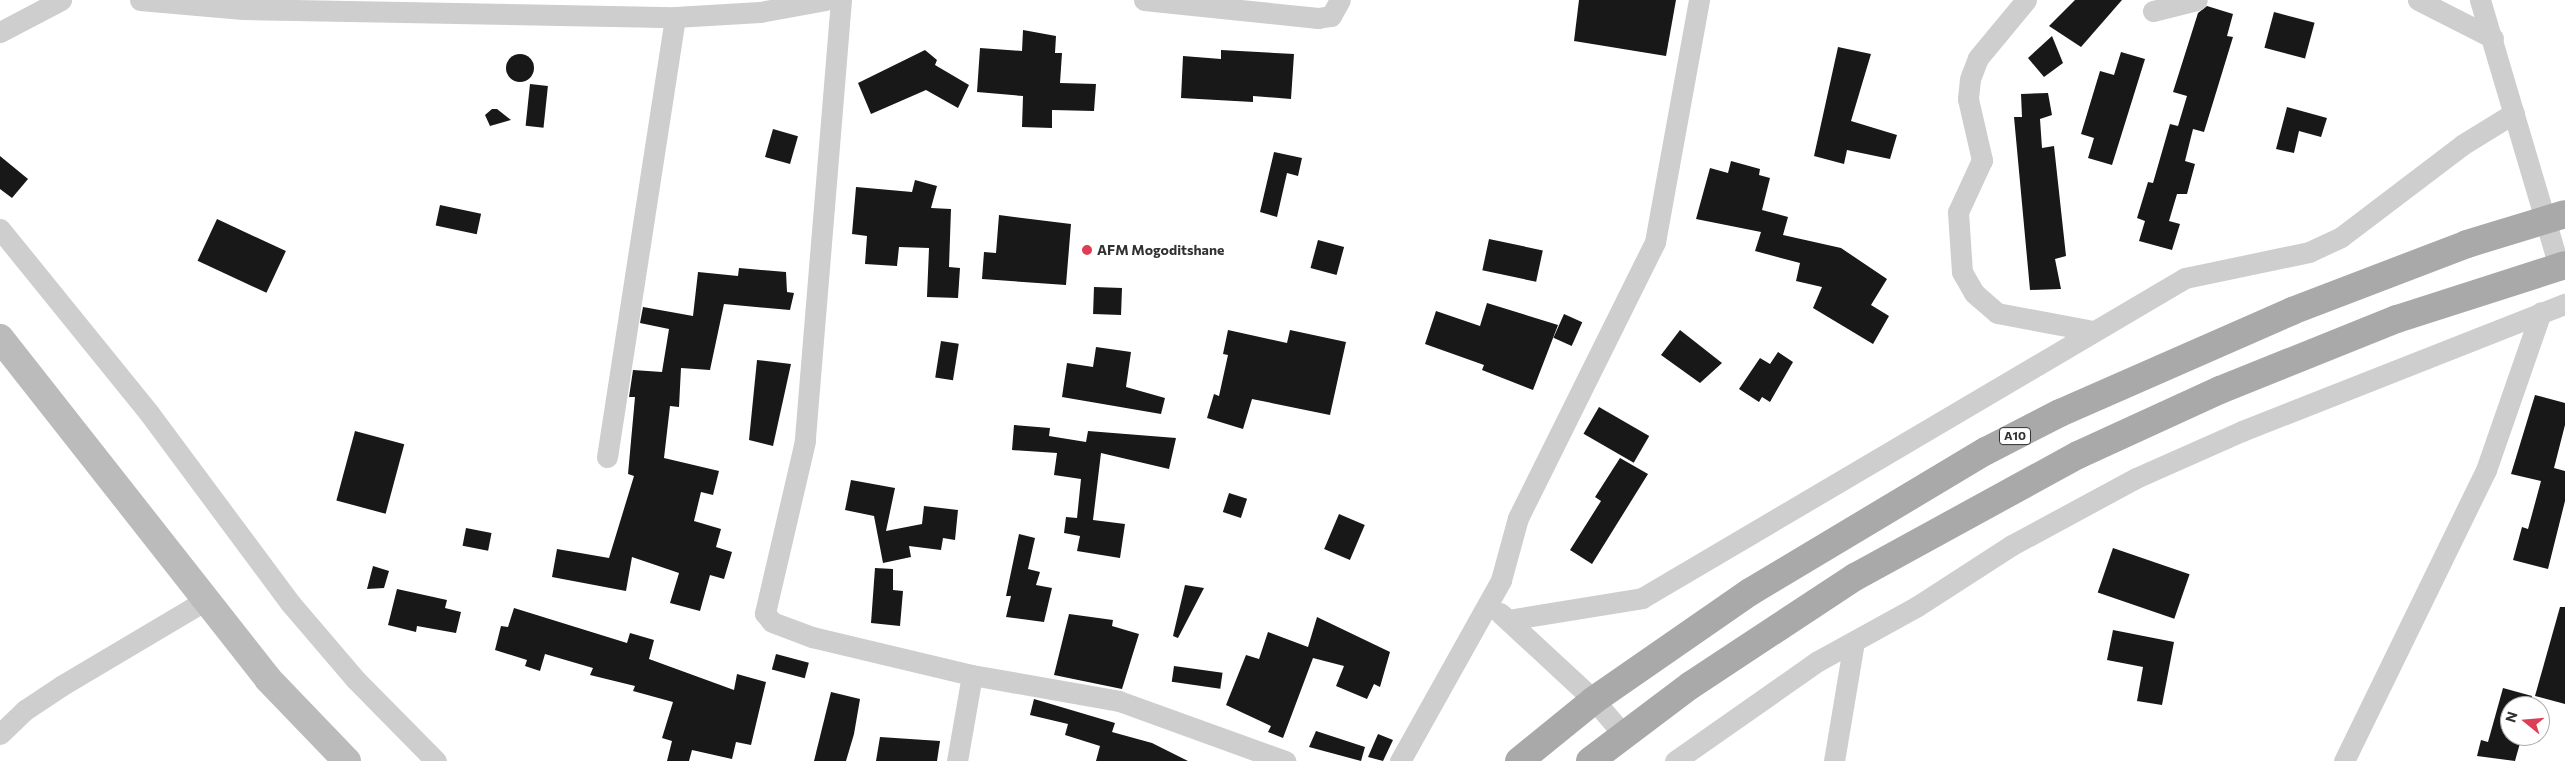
<!DOCTYPE html>
<style>
body{margin:0}
#map{position:relative;width:2565px;height:761px;overflow:hidden;background:#fff;font-family:Commissioner,sans-serif}
div>[style]{position:absolute}
[style*='--x']{left:calc(var(--x)*1px);top:calc(var(--y)*1px);width:calc(var(--w)*1px);rotate:calc(var(--a)*1deg)}
.building>*{inset:0;background:#181818;transform-origin:0 0}
.round{border-radius:50%}
.minor>*{height:21px;margin:-10.5px;padding:0 10.5px;transform-origin:10.5px;border-radius:10.5px;background:#cecece}
.secondary>*{height:28px;margin:-14px;padding:0 14px;transform-origin:14px;border-radius:14px;background:#bbb}
.primary>*{height:28px;margin:-14px;padding:0 14px;transform-origin:14px;border-radius:14px;background:#a9a9a9}
.dots>*{width:14px;height:14px;translate:-50% -50%;box-sizing:border-box;border:2px solid #fff;border-radius:50%}
span{translate:-50% -50%;white-space:nowrap;text-align:center;line-height:1.15;-webkit-text-stroke:5px #fff;paint-order:stroke}
.shield-label span{padding:1px 4px;background:#fff;border:1px solid;border-radius:4px;-webkit-text-stroke-width:0}
.shield-label{font-size:12px;color:#313131;font-weight:700}
.poi-label{font-size:14px;color:#313131;font-weight:700}
.left{translate:0 -50%;text-align:left}
.north{position:absolute;left:2500px;top:696px;width:50px;height:50px;box-sizing:border-box;background:#fff;border:1px solid #adadad;border-radius:50%;rotate:287deg;font-size:14px;font-weight:700;line-height:20px;text-align:center;color:#313131}
.north::after{content:'';display:block;margin:auto;width:18px;height:22px;background:#dd3e56;clip-path:polygon(50% 0,100% 100%,50% 72%,0 100%)}
</style>
<div id="map">
<div class="building">
<i style="clip-path:polygon(1579px 0,1676px 0,1666px 56px,1574px 41px)"></i>
<i style="clip-path:polygon(2075px 0,2122px 0,2081px 47px,2049px 26px)"></i>
<i style="clip-path:polygon(2207px 6px,2233px 14px,2227px 36px,2233px 37px,2204px 132px,2193px 129px,2185px 161px,2195px 164px,2187px 194px,2177px 194px,2169px 221px,2180px 224px,2172px 250px,2139px 241px,2145px 221px,2137px 218px,2148px 182px,2153px 183px,2170px 124px,2178px 126px,2187px 96px,2173px 92px,2198px 13px)"></i>
<i style="left:2274px;top:12px;width:42px;height:37px;rotate:15deg"></i>
<i style="clip-path:polygon(1023px 30px,1056px 36px,1055px 53px,1062px 53px,1060px 83px,1096px 84px,1094px 111px,1052px 110px,1052px 128px,1022px 127px,1023px 96px,977px 92px,980px 48px,1022px 51px)"></i>
<i style="clip-path:polygon(2052px 36px,2063px 63px,2044px 77px,2028px 58px)"></i>
<i style="clip-path:polygon(1838px 47px,1871px 54px,1851px 121px,1897px 135px,1890px 159px,1847px 150px,1844px 164px,1814px 156px)"></i>
<i style="clip-path:polygon(925px 50px,937px 60px,935px 65px,969px 85px,958px 108px,926px 90px,871px 114px,858px 83px)"></i>
<i style="clip-path:polygon(1221px 50px,1294px 54px,1291px 99px,1253px 96px,1253px 102px,1181px 98px,1183px 56px,1221px 59px)"></i>
<i style="clip-path:polygon(2121px 52px,2145px 59px,2112px 165px,2088px 158px,2094px 138px,2081px 134px,2100px 71px,2114px 75px)"></i>
<i class="round" style="left:506px;top:54px;width:28px;height:28px"></i>
<i style="left:530px;top:84px;width:18px;height:42px;rotate:6deg"></i>
<i style="clip-path:polygon(2048px 93px,2052px 115px,2040px 119px,2042px 148px,2054px 146px,2066px 256px,2055px 259px,2061px 289px,2030px 290px,2014px 117px,2022px 117px,2021px 94px)"></i>
<i style="clip-path:polygon(2287px 107px,2327px 118px,2321px 137px,2299px 131px,2294px 153px,2276px 149px)"></i>
<i style="clip-path:polygon(492px 109px,497px 109px,511px 120px,490px 126px,485px 115px)"></i>
<i style="left:773px;top:129px;width:26px;height:29px;rotate:16deg"></i>
<i style="clip-path:polygon(1274px 152px,1302px 158px,1298px 176px,1287px 173px,1277px 217px,1260px 212px)"></i>
<i style="clip-path:polygon(0 156px,28px 179px,12px 198px,0 189px)"></i>
<i style="clip-path:polygon(1731px 161px,1760px 169px,1759px 175px,1770px 178px,1762px 210px,1788px 217px,1783px 235px,1841px 248px,1887px 279px,1871px 305px,1889px 316px,1873px 344px,1813px 308px,1822px 287px,1796px 281px,1800px 263px,1755px 251px,1761px 232px,1696px 219px,1710px 168px,1728px 173px)"></i>
<i style="clip-path:polygon(915px 180px,937px 186px,931px 208px,951px 209px,949px 267px,960px 268px,958px 298px,927px 297px,929px 248px,899px 247px,897px 266px,865px 264px,867px 236px,852px 234px,856px 187px,912px 192px)"></i>
<i style="left:440px;top:205px;width:42px;height:21px;rotate:12deg"></i>
<i style="clip-path:polygon(999px 215px,1071px 224px,1066px 285px,982px 279px,984px 252px,996px 253px)"></i>
<i style="left:217px;top:219px;width:76px;height:46px;rotate:25deg"></i>
<i style="left:1489px;top:239px;width:55px;height:32px;rotate:12deg"></i>
<i style="left:1318px;top:240px;width:27px;height:29px;rotate:15deg"></i>
<i style="clip-path:polygon(739px 268px,786px 272px,787px 292px,794px 293px,790px 310px,724px 304px,710px 370px,681px 368px,679px 407px,670px 406px,664px 458px,719px 471px,713px 495px,701px 492px,694px 521px,721px 529px,716px 547px,732px 552px,724px 579px,710px 575px,700px 611px,670px 603px,679px 573px,632px 557px,626px 591px,552px 577px,557px 549px,609px 558px,634px 476px,628px 474px,635px 397px,629px 397px,633px 370px,662px 372px,669px 329px,640px 323px,643px 307px,693px 316px,698px 272px,738px 276px)"></i>
<i style="left:1094px;top:287px;width:28px;height:27px;rotate:2deg"></i>
<i style="clip-path:polygon(1487px 303px,1558px 325px,1533px 390px,1482px 370px,1484px 365px,1425px 344px,1436px 311px,1480px 326px)"></i>
<i style="left:1564px;top:314px;width:20px;height:26px;rotate:24deg"></i>
<i style="clip-path:polygon(1228px 330px,1287px 343px,1290px 330px,1346px 342px,1330px 415px,1252px 399px,1243px 429px,1207px 418px,1214px 394px,1219px 396px,1228px 355px,1223px 354px)"></i>
<i style="clip-path:polygon(1680px 330px,1722px 363px,1700px 383px,1661px 355px)"></i>
<i style="left:941px;top:341px;width:18px;height:37px;rotate:9deg"></i>
<i style="clip-path:polygon(1096px 347px,1131px 352px,1126px 387px,1165px 398px,1161px 414px,1062px 397px,1067px 363px,1093px 367px)"></i>
<i style="clip-path:polygon(1778px 352px,1793px 362px,1770px 402px,1762px 397px,1759px 402px,1739px 389px,1760px 358px,1770px 364px)"></i>
<i style="clip-path:polygon(757px 360px,791px 364px,773px 446px,749px 440px)"></i>
<i style="clip-path:polygon(2535px 395px,2565px 403px,2565px 425px,2554px 468px,2565px 471px,2565px 501px,2548px 569px,2513px 560px,2522px 527px,2528px 529px,2541px 481px,2511px 474px)"></i>
<i style="left:1599px;top:407px;width:58px;height:31px;rotate:30deg"></i>
<i style="clip-path:polygon(1014px 425px,1050px 428px,1049px 436px,1086px 442px,1088px 431px,1176px 438px,1169px 469px,1101px 453px,1093px 520px,1125px 524px,1120px 558px,1077px 551px,1080px 536px,1064px 533px,1066px 517px,1077px 518px,1081px 479px,1054px 475px,1057px 453px,1012px 450px)"></i>
<i style="left:355px;top:431px;width:51px;height:72px;rotate:15deg"></i>
<i style="clip-path:polygon(1620px 458px,1648px 474px,1592px 564px,1570px 550px,1601px 501px,1595px 497px)"></i>
<i style="clip-path:polygon(851px 480px,895px 488px,886px 531px,922px 524px,924px 506px,958px 510px,955px 540px,943px 538px,941px 550px,909px 546px,911px 557px,883px 563px,874px 516px,845px 510px)"></i>
<i style="left:1229px;top:493px;width:19px;height:20px;rotate:18deg"></i>
<i style="left:1339px;top:514px;width:28px;height:38px;rotate:23deg"></i>
<i style="left:466px;top:528px;width:26px;height:18px;rotate:11deg"></i>
<i style="clip-path:polygon(1019px 534px,1035px 538px,1028px 569px,1040px 572px,1036px 585px,1052px 588px,1044px 622px,1006px 617px,1011px 596px,1006px 596px)"></i>
<i style="left:2113px;top:548px;width:81px;height:47px;rotate:19deg"></i>
<i style="clip-path:polygon(373px 566px,389px 571px,384px 588px,367px 589px)"></i>
<i style="clip-path:polygon(875px 568px,893px 569px,893px 590px,903px 591px,900px 626px,871px 623px)"></i>
<i style="clip-path:polygon(1185px 585px,1204px 588px,1178px 638px,1173px 636px)"></i>
<i style="clip-path:polygon(397px 589px,447px 600px,445px 608px,461px 612px,456px 633px,417px 626px,416px 632px,388px 625px)"></i>
<i style="clip-path:polygon(2560px 607px,2565px 607px,2565px 704px,2535px 696px)"></i>
<i style="clip-path:polygon(514px 608px,627px 643px,630px 633px,654px 640px,649px 659px,734px 690px,737px 674px,766px 682px,751px 745px,736px 742px,732px 759px,692px 750px,689px 761px,667px 761px,672px 741px,662px 738px,673px 702px,633px 691px,635px 686px,590px 675px,593px 668px,545px 654px,540px 671px,525px 666px,527px 660px,495px 650px,501px 626px,508px 627px)"></i>
<i style="clip-path:polygon(1069px 614px,1113px 620px,1112px 626px,1139px 634px,1122px 689px,1054px 675px)"></i>
<i style="clip-path:polygon(1317px 617px,1390px 652px,1380px 687px,1374px 684px,1367px 699px,1336px 686px,1344px 666px,1313px 658px,1283px 738px,1268px 732px,1271px 726px,1226px 705px,1246px 655px,1259px 659px,1268px 632px,1308px 647px)"></i>
<i style="clip-path:polygon(2113px 630px,2174px 642px,2162px 705px,2137px 701px,2143px 667px,2107px 660px)"></i>
<i style="left:776px;top:654px;width:34px;height:16px;rotate:15deg"></i>
<i style="left:1174px;top:666px;width:49px;height:16px;rotate:8deg"></i>
<i style="clip-path:polygon(2503px 688px,2532px 696px,2529px 706px,2510px 706px,2510px 736px,2522px 736px,2515px 761px,2477px 756px,2481px 740px,2488px 742px)"></i>
<i style="clip-path:polygon(831px 692px,860px 699px,854px 734px,846px 761px,814px 761px)"></i>
<i style="clip-path:polygon(1034px 699px,1115px 723px,1112px 732px,1152px 743px,1188px 761px,1096px 761px,1100px 746px,1065px 735px,1068px 724px,1030px 715px)"></i>
<i style="clip-path:polygon(1316px 731px,1365px 747px,1361px 761px,1309px 747px)"></i>
<i style="clip-path:polygon(1378px 734px,1393px 740px,1383px 761px,1368px 757px)"></i>
<i style="clip-path:polygon(880px 737px,940px 741px,937px 761px,876px 761px)"></i>
</div>
<div class="minor">
<i style="--x:140;--y:0;--w:103;--a:5"></i>
<i style="--x:243;--y:9;--w:432;--a:1.1"></i>
<i style="--x:675;--y:17;--w:85;--a:-3.4"></i>
<i style="--x:760;--y:12;--w:67;--a:-10.3"></i>
<i style="--x:841;--y:0;--w:442;--a:94.7"></i>
<i style="--x:805;--y:441;--w:177;--a:103.1"></i>
<i style="--x:765;--y:613;--w:11;--a:52"></i>
<i style="--x:772;--y:622;--w:43;--a:20.6"></i>
<i style="--x:812;--y:637;--w:164;--a:13.4"></i>
<i style="--x:972;--y:675;--w:149;--a:10"></i>
<i style="--x:1119;--y:701;--w:177;--a:19.9"></i>
<i style="--x:1144;--y:0;--w:175;--a:5.9"></i>
<i style="--x:1318;--y:18;--w:13;--a:-9"></i>
<i style="--x:1331;--y:16;--w:18;--a:-61"></i>
<i style="--x:2026;--y:0;--w:75;--a:129.6"></i>
<i style="--x:1978;--y:58;--w:22;--a:111"></i>
<i style="--x:1970;--y:79;--w:20;--a:96"></i>
<i style="--x:1968;--y:99;--w:63;--a:77.1"></i>
<i style="--x:1982;--y:160;--w:57;--a:114.8"></i>
<i style="--x:1958;--y:212;--w:60;--a:86.2"></i>
<i style="--x:1962;--y:272;--w:24;--a:60"></i>
<i style="--x:1974;--y:293;--w:30;--a:41"></i>
<i style="--x:1997;--y:313;--w:98;--a:10.6"></i>
<i style="--x:2418;--y:0;--w:84;--a:26.9"></i>
<i style="--x:2480;--y:0;--w:278;--a:73.5"></i>
<i style="--x:2153;--y:11;--w:45;--a:-14"></i>
<i style="--x:0;--y:32;--w:69;--a:-27.7"></i>
<i style="--x:0;--y:229;--w:237;--a:51"></i>
<i style="--x:149;--y:413;--w:238;--a:53.4"></i>
<i style="--x:291;--y:604;--w:100;--a:49.5"></i>
<i style="--x:356;--y:680;--w:114;--a:45.4"></i>
<i style="--x:607;--y:457;--w:445;--a:-81.2"></i>
<i style="--x:1500;--y:613;--w:128;--a:42.8"></i>
<i style="--x:1594;--y:700;--w:45;--a:49.5"></i>
<i style="--x:1508;--y:620;--w:136;--a:-9.3"></i>
<i style="--x:1642;--y:598;--w:630;--a:-30.51"></i>
<i style="--x:2185;--y:278;--w:127;--a:-11.8"></i>
<i style="--x:2309;--y:252;--w:35;--a:-25"></i>
<i style="--x:2341;--y:237;--w:152;--a:-37.2"></i>
<i style="--x:2462;--y:145;--w:61;--a:-31.6"></i>
<i style="--x:0;--y:734;--w:35;--a:-44"></i>
<i style="--x:25;--y:710;--w:43;--a:-33.7"></i>
<i style="--x:61;--y:686;--w:169;--a:-30.7"></i>
<i style="--x:957;--y:761;--w:87;--a:-80.1"></i>
<i style="--x:1400;--y:761;--w:207;--a:-60.8"></i>
<i style="--x:1501;--y:580;--w:64;--a:-74.7"></i>
<i style="--x:1518;--y:518;--w:308;--a:-63.6"></i>
<i style="--x:1655;--y:242;--w:246;--a:-79.7"></i>
<i style="--x:1675;--y:761;--w:174;--a:-35"></i>
<i style="--x:1818;--y:661;--w:112;--a:-28.9"></i>
<i style="--x:1916;--y:607;--w:114;--a:-32.9"></i>
<i style="--x:2012;--y:545;--w:141;--a:-28.4"></i>
<i style="--x:2136;--y:478;--w:116;--a:-23.9"></i>
<i style="--x:2242;--y:431;--w:347;--a:-21.5"></i>
<i style="--x:1834;--y:761;--w:121;--a:-80.5"></i>
<i style="--x:2344;--y:761;--w:324;--a:-64"></i>
<i style="--x:2486;--y:470;--w:167;--a:-70.8"></i>
</div>
<div class="secondary">
<i style="--x:0;--y:338;--w:434;--a:51.8"></i>
<i style="--x:268;--y:679;--w:114;--a:46.1"></i>
</div>
<div class="primary">
<i style="--x:1519;--y:761;--w:97;--a:-39.1"></i>
<i style="--x:1594;--y:700;--w:190;--a:-34.7"></i>
<i style="--x:1750;--y:592;--w:275;--a:-30.9"></i>
<i style="--x:1986;--y:451;--w:83;--a:-27.2"></i>
<i style="--x:2060;--y:413;--w:253;--a:-23.7"></i>
<i style="--x:2292;--y:311;--w:187;--a:-20.9"></i>
<i style="--x:2467;--y:244;--w:102;--a:-17"></i>
<i style="--x:1590;--y:761;--w:126;--a:-37"></i>
<i style="--x:1691;--y:685;--w:196;--a:-33.4"></i>
<i style="--x:1855;--y:577;--w:254;--a:-28.7"></i>
<i style="--x:2078;--y:455;--w:156;--a:-24.6"></i>
<i style="--x:2220;--y:390;--w:191;--a:-21.9"></i>
<i style="--x:2397;--y:319;--w:176;--a:-17.8"></i>
</div>
<div class="dots">
<i style="left:1087px;top:250px;background:#dd3e56"></i>
</div>
<div class="shield-label">
<span style="left:2015px;top:436px">A10</span>
</div>
<div class="poi-label">
<span class="left" style="left:1097px;top:250px">AFM Mogoditshane</span>
</div>
<div class="north">N</div>
</div>
